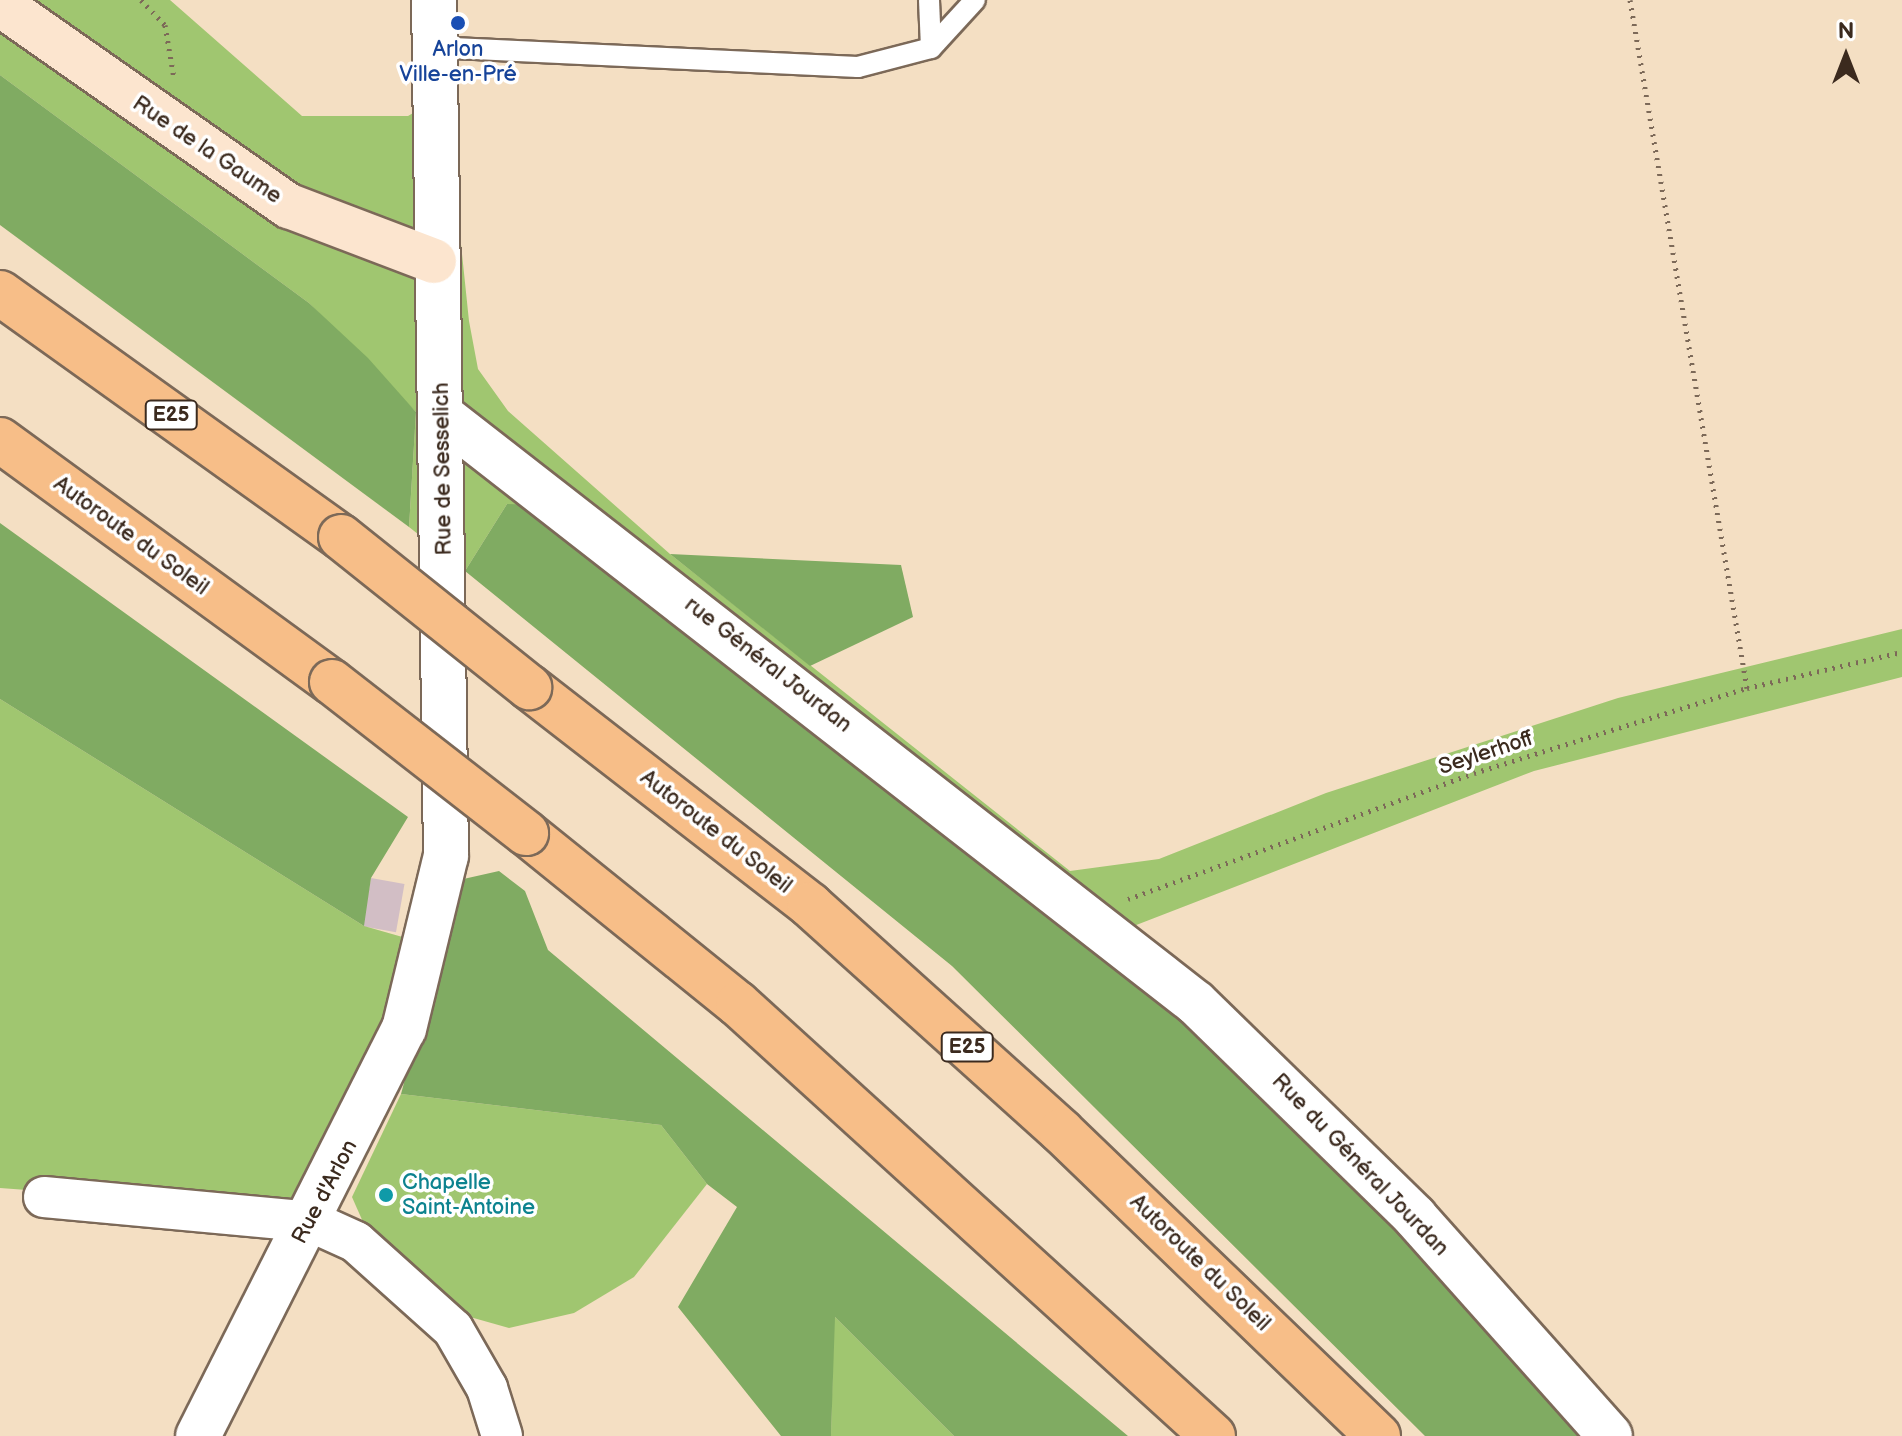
<!DOCTYPE html>
<meta charset="utf-8">
<style>
body{margin:0}
#map{position:relative;width:1902px;height:1436px;overflow:hidden;background:#f4dfc3;font-family:"Balsamiq Sans",sans-serif}
div>[style]{position:absolute}
[style*='--x']{left:calc(var(--x)*1px);top:calc(var(--y)*1px);width:calc(var(--w)*1px);rotate:calc(var(--a)*1deg)}
.industrial>*{inset:0;background:#d2bec5;transform-origin:0 0}
.green>*{inset:0;background:#a0c670}
.forest>*{inset:0;background:#80ab62}
.path>*{height:5px;margin-top:-2.5px;transform-origin:0;background:repeating-linear-gradient(90deg,#7c6958 0 2px,transparent 0 8px)}
.roads{filter:drop-shadow(2px 0 #7c6958) drop-shadow(-2px 0 #7c6958) drop-shadow(0 2px #7c6958) drop-shadow(0 -2px #7c6958)}
.service>*{height:20px;margin:-10px;padding:0 10px;transform-origin:10px;border-radius:10px;background:#fff}
.minor>*{height:40px;margin:-20px;padding:0 20px;transform-origin:20px;border-radius:20px;background:#fff}
.tertiary>*{height:44px;margin:-22px;padding:0 22px;transform-origin:22px;border-radius:22px;background:#fff}
.secondary>*{height:44px;margin:-22px;padding:0 22px;transform-origin:22px;border-radius:22px;background:#fce5cf}
.motorway>*{height:44px;margin:-22px;padding:0 22px;transform-origin:22px;border-radius:22px;background:#f7be88}
.bridges{filter:drop-shadow(2px 0 #7c6958) drop-shadow(-2px 0 #7c6958) drop-shadow(0 2px #7c6958) drop-shadow(0 -2px #7c6958)}
.motorway-bridge>*{height:44px;margin:-22px;padding:0 22px;transform-origin:22px;border-radius:22px;background:#f7be88}
.dots>*{width:22px;height:22px;translate:-50% -50%;box-sizing:border-box;border:4px solid #fff;border-radius:50%}
span{translate:-50% -50%;white-space:nowrap;text-align:center;line-height:1.15;-webkit-text-stroke:7px #fff;paint-order:stroke}
.shield-label span{padding:2px 6px;background:#fff;border:2px solid;border-radius:6px;-webkit-text-stroke-width:0}
.shield-label{font-size:20px;color:#3b2a1e;font-weight:700}
.transit-label{font-size:22px;color:#164399}
.street-label{font-size:22px;color:#3b2a1e}
.culture-label{font-size:22px;color:#0d838f}
.left{translate:0 -50%;text-align:left}
.north{position:absolute;left:1806px;top:16px;width:80px;height:80px;-webkit-text-stroke:6px #fff;paint-order:stroke;rotate:0deg;font-size:22px;font-weight:700;line-height:32px;text-align:center;color:#3b2a1e}
.north::after{content:'';display:block;margin:auto;width:28px;height:36px;background:#3b2a1e;clip-path:polygon(50% 0,100% 100%,50% 72%,0 100%)}
</style>
<div id="map">
<div class="industrial">
<i style="left:371px;top:878px;width:34px;height:49px;rotate:10deg"></i>
</div>
<div class="green">
<i style="clip-path:polygon(0 0,170px 0,302px 116px,408px 116px,458px 87px,459px 225px,469px 321px,478px 369px,508px 411px,670px 554px,1070px 871px,1159px 859px,1326px 793px,1618px 698px,1902px 629px,1902px 677px,1534px 771px,1113px 934px,507px 504px,465px 571px,409px 527px,416px 412px,309px 303px,0 75px)"></i>
<i style="clip-path:polygon(0 699px,364px 926px,413px 940px,385px 1023px,305px 1197px,268px 1208px,0 1188px)"></i>
<i style="clip-path:polygon(401px 1094px,661px 1125px,707px 1184px,634px 1277px,574px 1313px,509px 1328px,463px 1315px,363px 1222px,352px 1197px)"></i>
<i style="clip-path:polygon(834px 1316px,954px 1436px,831px 1436px)"></i>
</div>
<div class="forest">
<i style="clip-path:polygon(0 75px,309px 303px,368px 358px,416px 412px,409px 527px,0 225px)"></i>
<i style="clip-path:polygon(507px 504px,562px 506px,1090px 914px,1610px 1436px,1425px 1436px,952px 966px,465px 571px)"></i>
<i style="clip-path:polygon(0 523px,408px 817px,371px 878px,364px 926px,0 699px)"></i>
<i style="clip-path:polygon(670px 554px,901px 565px,913px 617px,810px 666px)"></i>
<i style="clip-path:polygon(499px 871px,525px 891px,548px 950px,1128px 1436px,954px 1436px,835px 1317px,831px 1436px,781px 1436px,678px 1307px,737px 1207px,707px 1184px,661px 1125px,401px 1094px,459px 880px)"></i>
</div>
<div class="path">
<i style="--x:141;--y:0;--w:35;--a:46"></i>
<i style="--x:165;--y:25;--w:54;--a:80.4"></i>
<i style="--x:1630;--y:0;--w:698;--a:80.35"></i>
<i style="--x:1128;--y:899;--w:368;--a:-20"></i>
<i style="--x:1474;--y:773;--w:286;--a:-17.3"></i>
<i style="--x:1747;--y:688;--w:159;--a:-13.1"></i>
</div>
<div class="roads">
<div class="service">
<i style="--x:929;--y:0;--w:48;--a:87.6"></i>
<i style="--x:432;--y:47;--w:426;--a:2.7"></i>
<i style="--x:858;--y:67;--w:75;--a:-14.6"></i>
<i style="--x:931;--y:48;--w:65;--a:-47.5"></i>
</div>
<div class="minor">
<i style="--x:44;--y:1197;--w:269;--a:5.3"></i>
<i style="--x:312;--y:1222;--w:48;--a:24.4"></i>
<i style="--x:356;--y:1242;--w:130;--a:41.9"></i>
<i style="--x:453;--y:1329;--w:68;--a:60"></i>
<i style="--x:487;--y:1388;--w:50;--a:72.6"></i>
</div>
<div class="tertiary">
<i style="--x:444;--y:417;--w:953;--a:37.93"></i>
<i style="--x:1196;--y:1003;--w:306;--a:44.3"></i>
<i style="--x:1415;--y:1217;--w:293;--a:48.3"></i>
<i style="--x:198;--y:1436;--w:456;--a:-63.2"></i>
<i style="--x:404;--y:1029;--w:178;--a:-76.4"></i>
<i style="--x:446;--y:856;--w:856;--a:-90.8"></i>
</div>
<div class="secondary">
<i style="--x:0;--y:4;--w:353;--a:35"></i>
<i style="--x:289;--y:206;--w:155;--a:20.8"></i>
</div>
<div class="motorway">
<i style="--x:0;--y:293;--w:419;--a:35.6"></i>
<i style="--x:0;--y:440;--w:411;--a:36.1"></i>
<i style="--x:529;--y:687;--w:356;--a:37.8"></i>
<i style="--x:810;--y:905;--w:338;--a:42"></i>
<i style="--x:1061;--y:1131;--w:440;--a:43.9"></i>
<i style="--x:526;--y:833;--w:272;--a:38.9"></i>
<i style="--x:738;--y:1004;--w:642;--a:42.29"></i>
</div>
</div>
<div class="bridges">
<div class="motorway-bridge">
<i style="--x:341;--y:537;--w:241;--a:38.6"></i>
<i style="--x:332;--y:682;--w:246;--a:37.9"></i>
</div>
</div>
<div class="dots">
<i style="left:458px;top:23px;background:#1a4fb4"></i>
<i style="left:386px;top:1195px;background:#0f9aa8"></i>
</div>
<div class="shield-label">
<span style="left:171px;top:415px">E25</span>
<span style="left:967px;top:1047px">E25</span>
</div>
<div class="transit-label">
<span style="left:458px;top:62px">Arlon<br>Ville-en-Pré</span>
</div>
<div class="street-label">
<span style="left:207px;top:150px;rotate:34deg">Rue de la Gaume</span>
<span style="left:443px;top:469px;rotate:-91deg">Rue de Sesselich</span>
<span style="left:131px;top:536px;rotate:36deg">Autoroute du Soleil</span>
<span style="left:768px;top:665px;rotate:38deg">rue Général Jourdan</span>
<span style="left:1486px;top:753px;rotate:-18deg">Seylerhoff</span>
<span style="left:716px;top:832px;rotate:38deg">Autoroute du Soleil</span>
<span style="left:1360px;top:1165px;rotate:46deg">Rue du Général Jourdan</span>
<span style="left:325px;top:1192px;rotate:-62deg">Rue d'Arlon</span>
<span style="left:1200px;top:1263px;rotate:44deg">Autoroute du Soleil</span>
</div>
<div class="culture-label">
<span class="left" style="left:402px;top:1195px">Chapelle<br>Saint-Antoine</span>
</div>
<div class="north">N</div>
</div>
